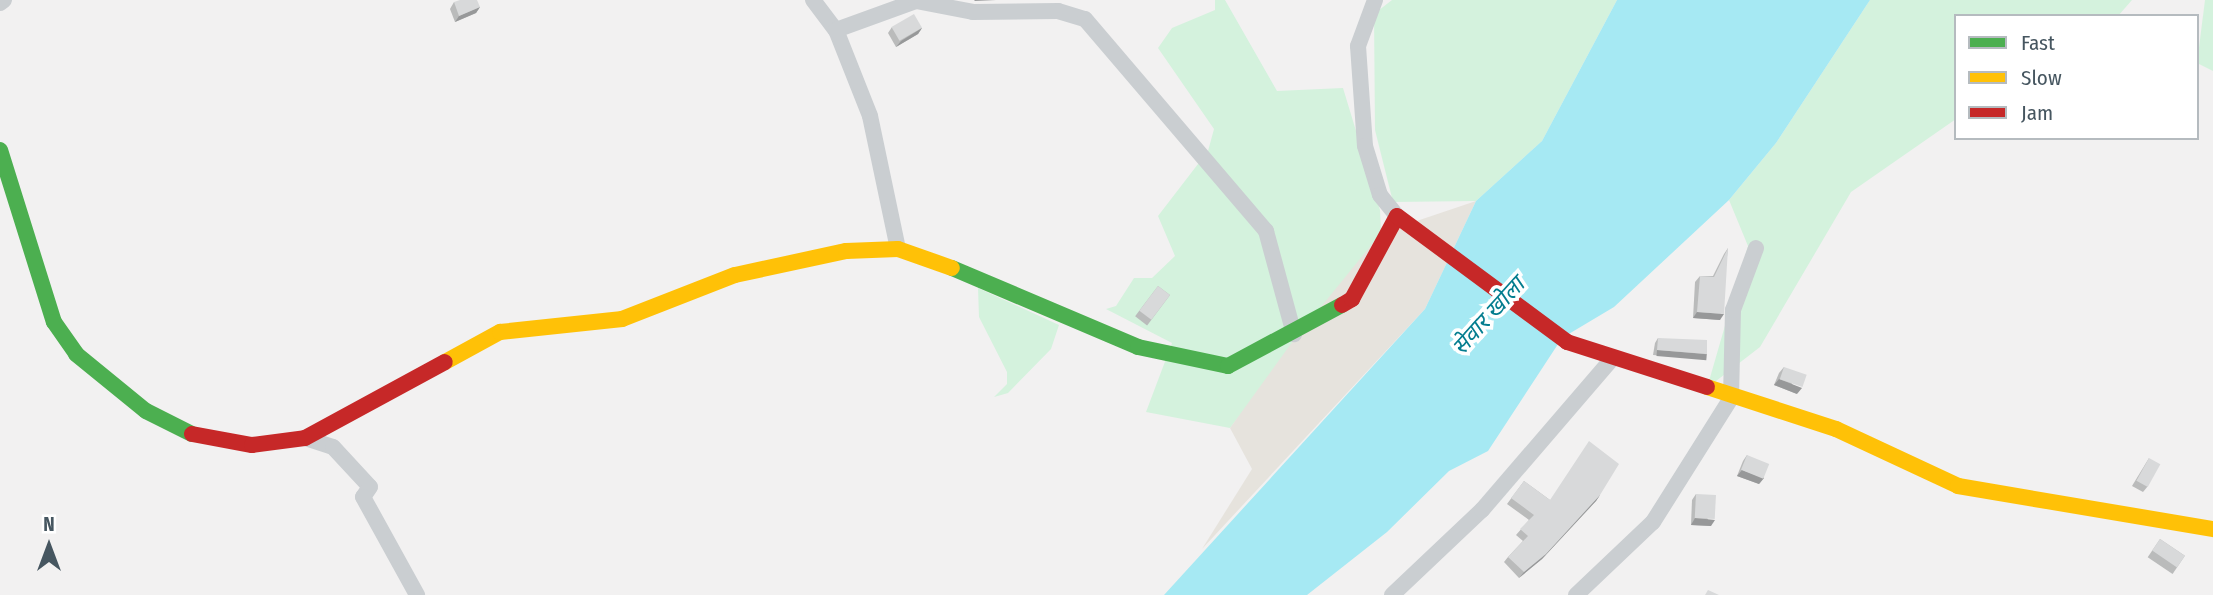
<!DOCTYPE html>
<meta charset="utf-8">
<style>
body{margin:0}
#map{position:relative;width:2213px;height:595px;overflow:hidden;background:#f2f1f1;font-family:"Fira Sans Condensed","Noto Sans Devanagari",sans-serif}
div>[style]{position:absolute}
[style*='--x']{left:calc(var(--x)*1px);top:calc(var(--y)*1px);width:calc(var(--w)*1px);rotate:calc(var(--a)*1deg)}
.green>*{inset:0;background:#d4f2dd}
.sand>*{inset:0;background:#e6e3dd}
.water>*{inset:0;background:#a6e9f3}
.street>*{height:16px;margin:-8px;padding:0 8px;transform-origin:8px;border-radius:8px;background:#caced1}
.fast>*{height:16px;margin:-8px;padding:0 8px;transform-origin:8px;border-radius:8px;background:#4caf50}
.slow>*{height:16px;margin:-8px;padding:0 8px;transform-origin:8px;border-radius:8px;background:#ffc107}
.jam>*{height:16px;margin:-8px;padding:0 8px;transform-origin:8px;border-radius:8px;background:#c62828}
.wall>*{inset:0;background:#babbbb;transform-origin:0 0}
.shaded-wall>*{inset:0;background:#979899;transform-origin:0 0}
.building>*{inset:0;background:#d8d9da;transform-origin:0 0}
span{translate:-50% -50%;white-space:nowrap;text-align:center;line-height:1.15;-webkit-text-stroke:7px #fff;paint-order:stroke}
.water-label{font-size:23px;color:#047d8f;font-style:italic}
.legend{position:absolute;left:1954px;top:14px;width:245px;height:126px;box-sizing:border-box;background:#fff;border:2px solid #b5bbbf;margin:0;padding:9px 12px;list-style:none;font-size:21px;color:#465660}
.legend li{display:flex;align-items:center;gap:14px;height:35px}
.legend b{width:35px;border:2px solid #b5bbbf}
.north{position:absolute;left:14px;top:511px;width:70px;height:70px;-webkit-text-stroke:5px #fff;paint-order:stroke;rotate:0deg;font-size:19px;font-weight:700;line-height:28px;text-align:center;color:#465660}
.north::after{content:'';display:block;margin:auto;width:24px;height:32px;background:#465660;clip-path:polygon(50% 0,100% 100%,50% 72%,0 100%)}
</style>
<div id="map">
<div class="green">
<i style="clip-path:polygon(1215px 0,1225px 0,1277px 91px,1343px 88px,1380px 210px,1381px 233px,1230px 428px,1146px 412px,1172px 343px,1106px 309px,1116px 306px,1134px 278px,1152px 278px,1175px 256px,1158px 216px,1208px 151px,1214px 129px,1158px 48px,1172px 28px,1215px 10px)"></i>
<i style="clip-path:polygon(1392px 0,1617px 0,1542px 141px,1476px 201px,1393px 202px,1375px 130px,1374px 14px)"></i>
<i style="clip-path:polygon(1870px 0,2132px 0,2118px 16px,1956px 16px,1956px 119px,1851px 192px,1760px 347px,1707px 388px,1748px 246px,1729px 200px,1776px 143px)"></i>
<i style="clip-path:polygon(2205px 0,2213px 0,2213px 71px,2197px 63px)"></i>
<i style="clip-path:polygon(978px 288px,1059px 325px,1051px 349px,1008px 393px,994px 397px,1007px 384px,1007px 372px,979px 317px)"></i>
</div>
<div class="sand">
<i style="clip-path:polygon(1476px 201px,1425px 309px,1202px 549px,1252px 469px,1230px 428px,1290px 345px,1381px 233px)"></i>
</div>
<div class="water">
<i style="clip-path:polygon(1617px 0,1870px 0,1776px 143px,1729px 200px,1614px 307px,1562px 338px,1488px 451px,1449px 471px,1387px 532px,1307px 595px,1164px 595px,1425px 309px,1476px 201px,1542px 141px)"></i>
</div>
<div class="street">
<i style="--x:813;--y:0;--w:38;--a:53"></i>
<i style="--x:836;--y:30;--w:92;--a:68.4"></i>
<i style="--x:870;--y:116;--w:136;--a:78.1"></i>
<i style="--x:1375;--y:0;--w:49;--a:110.3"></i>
<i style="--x:1358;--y:46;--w:100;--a:86"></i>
<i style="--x:1365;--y:146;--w:51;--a:73"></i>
<i style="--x:1380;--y:195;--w:27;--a:51"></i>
<i style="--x:0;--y:3;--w:5;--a:-37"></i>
<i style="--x:836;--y:30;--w:85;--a:-19.9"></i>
<i style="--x:916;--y:1;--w:58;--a:10.9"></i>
<i style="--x:973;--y:12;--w:85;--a:-0.7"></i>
<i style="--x:1058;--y:11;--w:28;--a:17"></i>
<i style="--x:1085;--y:19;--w:279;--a:49.5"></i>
<i style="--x:1266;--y:231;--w:107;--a:74.8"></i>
<i style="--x:305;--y:438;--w:29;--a:18"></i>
<i style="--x:333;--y:447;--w:54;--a:47.2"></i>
<i style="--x:370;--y:487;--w:12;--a:125"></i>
<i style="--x:363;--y:497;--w:112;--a:61.1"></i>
<i style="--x:1392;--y:595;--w:124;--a:-43.4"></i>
<i style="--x:1482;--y:510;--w:199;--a:-49.3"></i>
<i style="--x:1576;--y:595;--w:106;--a:-43.5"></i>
<i style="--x:1653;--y:522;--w:146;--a:-57.8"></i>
<i style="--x:1731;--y:398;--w:88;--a:-88.7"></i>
<i style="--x:1733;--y:310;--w:66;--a:-69.6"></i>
</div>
<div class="fast">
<i style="--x:0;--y:150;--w:180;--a:72.6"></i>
<i style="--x:54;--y:322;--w:39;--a:55"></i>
<i style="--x:76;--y:354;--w:90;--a:39.2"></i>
<i style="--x:146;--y:411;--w:51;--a:26.6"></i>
<i style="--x:952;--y:268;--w:202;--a:23"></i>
<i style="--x:1138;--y:347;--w:92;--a:11.9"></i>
<i style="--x:1228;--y:366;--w:129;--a:-28.2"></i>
</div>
<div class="slow">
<i style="--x:445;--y:362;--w:63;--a:-28.6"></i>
<i style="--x:500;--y:332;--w:123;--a:-6.1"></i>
<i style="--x:622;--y:319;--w:121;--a:-21.3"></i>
<i style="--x:735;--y:275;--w:114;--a:-12.2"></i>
<i style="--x:846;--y:251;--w:52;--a:-2.2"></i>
<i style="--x:898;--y:249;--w:57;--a:19.4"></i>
<i style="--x:1707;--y:387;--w:136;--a:18"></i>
<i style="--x:1836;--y:429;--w:135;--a:25"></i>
<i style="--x:1958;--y:486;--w:259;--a:9.6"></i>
</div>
<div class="jam">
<i style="--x:1342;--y:305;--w:12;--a:-31"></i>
<i style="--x:1352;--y:299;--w:94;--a:-61.5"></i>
<i style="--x:1397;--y:216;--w:212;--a:36.5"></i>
<i style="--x:1567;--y:342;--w:147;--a:17.8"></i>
<i style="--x:192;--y:434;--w:61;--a:10.4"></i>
<i style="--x:252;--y:445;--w:53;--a:-7.5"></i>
<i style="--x:305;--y:438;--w:159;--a:-28.5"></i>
</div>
<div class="wall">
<i style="clip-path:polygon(454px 2px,480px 7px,476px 13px,455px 22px,450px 9px)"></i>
<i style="clip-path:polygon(892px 27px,922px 28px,918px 34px,896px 47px,888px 33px)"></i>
<i style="clip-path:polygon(1728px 248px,1720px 320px,1693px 318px,1695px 282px,1700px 276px,1713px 276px,1724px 254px)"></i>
<i style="left:1158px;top:286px;width:15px;height:38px;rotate:37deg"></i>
<i style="clip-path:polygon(1658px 338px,1707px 354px,1703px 359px,1653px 355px,1655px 343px)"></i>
<i style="clip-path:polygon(1784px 367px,1797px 394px,1774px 385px,1779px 373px)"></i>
<i style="clip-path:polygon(1747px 455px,1764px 478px,1759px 484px,1737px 476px,1743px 461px)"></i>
<i style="clip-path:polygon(2149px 458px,2148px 486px,2143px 492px,2132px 486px)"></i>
<i style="clip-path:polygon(1524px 481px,1550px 500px,1600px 495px,1596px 501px,1542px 559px,1519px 578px,1504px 562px,1508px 557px,1523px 541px,1516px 535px,1529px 520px,1507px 504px)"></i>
<i style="clip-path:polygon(1696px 494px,1711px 526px,1691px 525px,1692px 500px)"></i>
<i style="left:2160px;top:539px;width:30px;height:22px;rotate:34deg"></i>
</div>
<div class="shaded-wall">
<i style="clip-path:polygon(975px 0,996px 0,974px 1px)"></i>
<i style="clip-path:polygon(480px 7px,476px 13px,455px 22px,459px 16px)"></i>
<i style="clip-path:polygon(922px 28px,918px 34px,896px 47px,901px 41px)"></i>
<i style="clip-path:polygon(1697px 312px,1724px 314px,1720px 320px,1693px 318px)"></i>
<i style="left:1657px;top:350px;width:50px;height:6px;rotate:5deg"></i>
<i style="clip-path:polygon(1779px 379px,1802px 388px,1797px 394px,1774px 385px)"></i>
<i style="clip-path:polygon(1742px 470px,1764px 478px,1759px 484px,1737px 476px)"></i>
<i style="clip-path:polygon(1600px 495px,1596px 501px,1542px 559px,1519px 578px,1524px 572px)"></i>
<i style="clip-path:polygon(1695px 518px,1715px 520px,1711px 526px,1691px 525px)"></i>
</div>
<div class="building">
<i style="clip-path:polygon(460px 0,477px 0,480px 7px,459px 16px,454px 2px)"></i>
<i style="left:914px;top:14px;width:16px;height:26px;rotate:60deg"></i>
<i style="clip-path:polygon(1728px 248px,1724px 314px,1697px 312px,1700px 276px,1714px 277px)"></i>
<i style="left:1158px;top:286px;width:15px;height:31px;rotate:37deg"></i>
<i style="clip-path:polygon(1658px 338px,1707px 340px,1707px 354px,1657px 350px)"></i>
<i style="left:1784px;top:367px;width:24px;height:13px;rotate:19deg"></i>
<i style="clip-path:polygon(1589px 441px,1619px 464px,1600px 495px,1546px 554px,1524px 572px,1508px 557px,1528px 536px,1520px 529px,1534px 515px,1511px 498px,1524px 481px,1550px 500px)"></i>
<i style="left:1747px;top:455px;width:24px;height:16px;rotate:22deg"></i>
<i style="left:2149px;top:458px;width:13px;height:26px;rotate:29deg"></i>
<i style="left:1696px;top:494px;width:20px;height:24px;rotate:3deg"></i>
<i style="left:2160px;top:539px;width:30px;height:14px;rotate:34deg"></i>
<i style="clip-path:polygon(1708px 590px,1719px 595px,1705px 595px)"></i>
</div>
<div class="water-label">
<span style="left:1488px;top:316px;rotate:-48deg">सेवार खोला</span>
</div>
<ul class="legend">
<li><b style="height:9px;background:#4caf50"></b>Fast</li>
<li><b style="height:9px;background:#ffc107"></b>Slow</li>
<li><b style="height:9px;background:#c62828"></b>Jam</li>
</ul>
<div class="north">N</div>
</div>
